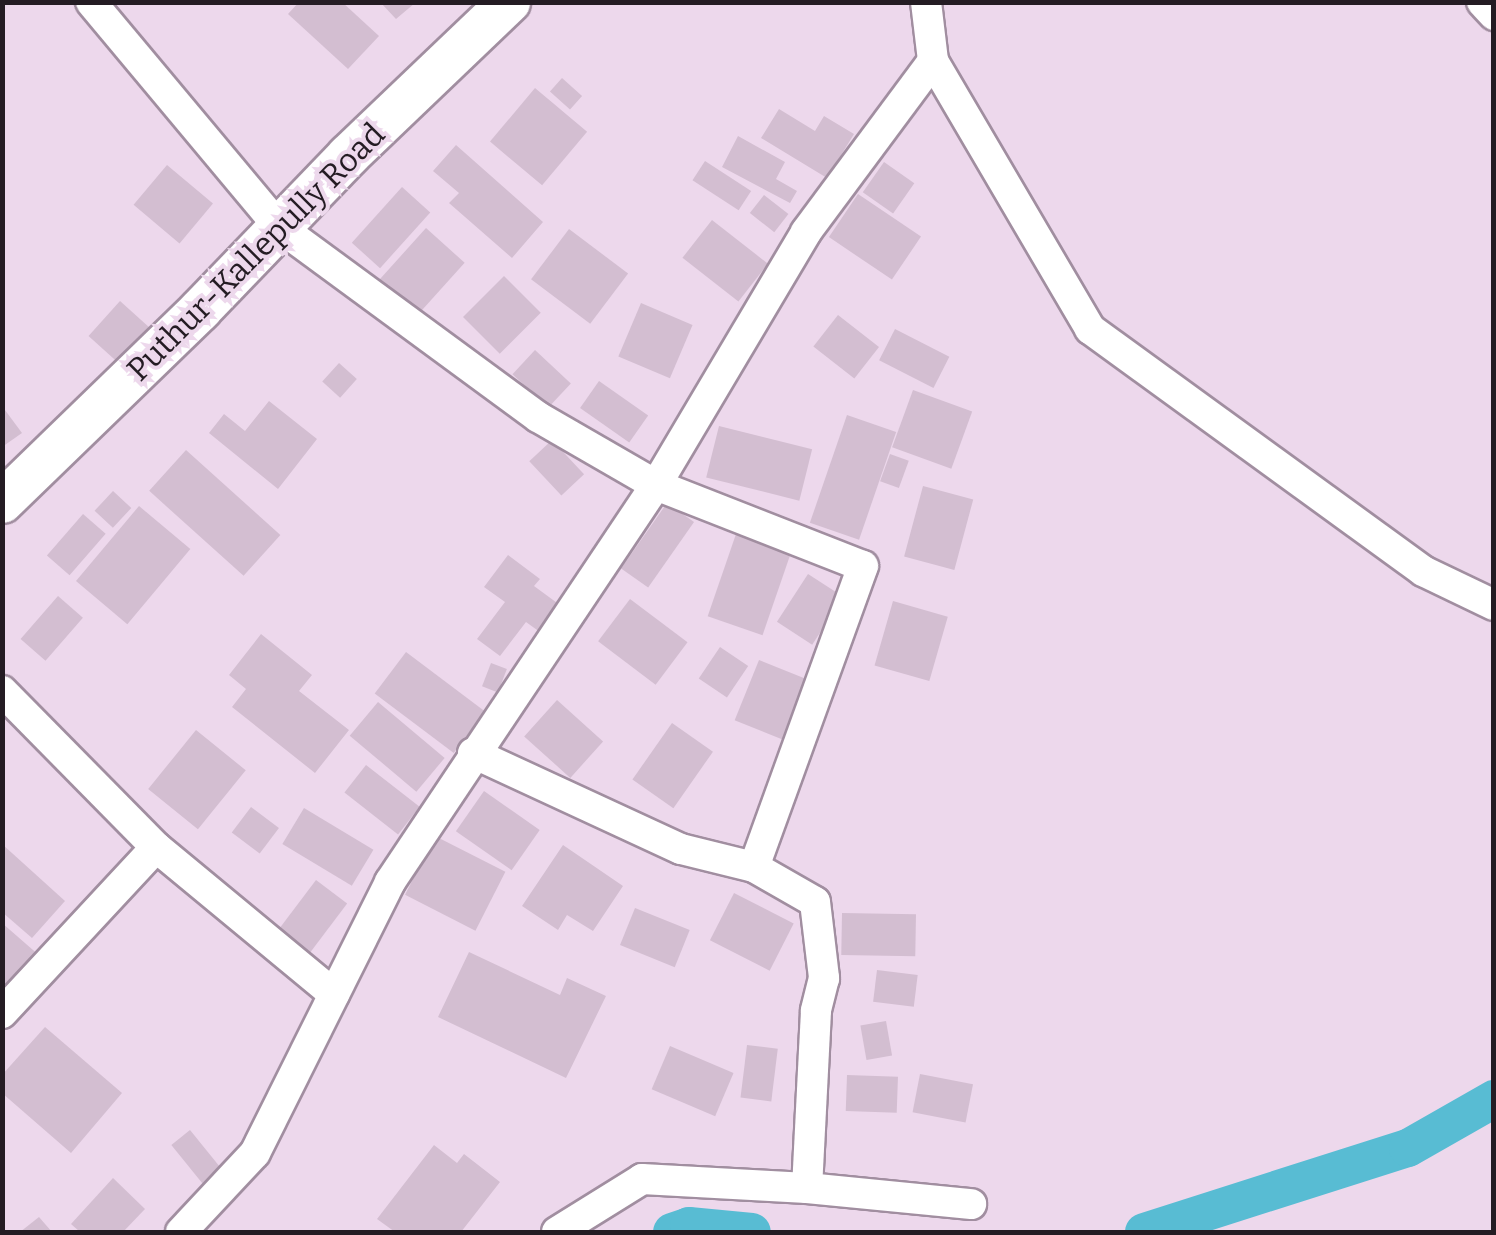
<!DOCTYPE html>
<style>
body{margin:0}
#map{position:relative;width:1496px;height:1235px;overflow:hidden;background:#edd8ec;font-family:Bitter,serif}
div>[style]{position:absolute}
[style*='--x']{left:calc(var(--x)*1px);top:calc(var(--y)*1px);width:calc(var(--w)*1px);rotate:calc(var(--a)*1deg)}
.canal>*{height:38px;margin:-19px;padding:0 19px;transform-origin:19px;border-radius:19px;background:#58bcd3}
.building>*{inset:0;background:#d3bed1;transform-origin:0 0}
.roads{filter:drop-shadow(2px 0 #a18ea0) drop-shadow(-2px 0 #a18ea0) drop-shadow(0 2px #a18ea0) drop-shadow(0 -2px #a18ea0)}
.minor>*{height:30px;margin:-15px;padding:0 15px;transform-origin:15px;border-radius:15px;background:#fff}
.secondary>*{height:42px;margin:-21px;padding:0 21px;transform-origin:21px;border-radius:21px;background:#fff}
span{translate:-50% -50%;white-space:nowrap;text-align:center;line-height:1.15;-webkit-text-stroke:8px #edd8ec;paint-order:stroke}
.street-label{font-size:32px;color:#241c23}
.frame{position:absolute;inset:0;border:5px solid #241c23;pointer-events:none}
</style>
<div id="map">
<div class="canal">
<i style="--x:672;--y:1232;--w:18;--a:-19"></i>
<i style="--x:689;--y:1226;--w:63;--a:5.4"></i>
<i style="--x:1144;--y:1232;--w:277;--a:-17.7"></i>
<i style="--x:1408;--y:1148;--w:99;--a:-29.7"></i>
</div>
<div class="building">
<i style="clip-path:polygon(299px 2px,342px 2px,379px 36px,348px 69px,288px 14px)"></i>
<i style="clip-path:polygon(381px 3px,415px 3px,396px 19px)"></i>
<i style="left:562px;top:78px;width:27px;height:18px;rotate:42deg"></i>
<i style="left:535px;top:88px;width:68px;height:70px;rotate:40deg"></i>
<i style="clip-path:polygon(779px 109px,815px 131px,824px 116px,854px 134px,827px 178px,761px 138px)"></i>
<i style="clip-path:polygon(738px 136px,785px 162px,776px 179px,797px 191px,790px 203px,722px 167px)"></i>
<i style="clip-path:polygon(456px 145px,543px 222px,512px 258px,449px 203px,459px 193px,433px 171px)"></i>
<i style="left:705px;top:161px;width:55px;height:23px;rotate:33deg"></i>
<i style="left:884px;top:162px;width:37px;height:37px;rotate:35deg"></i>
<i style="left:167px;top:165px;width:60px;height:52px;rotate:40deg"></i>
<i style="left:402px;top:187px;width:38px;height:75px;rotate:42deg"></i>
<i style="left:858px;top:194px;width:76px;height:52px;rotate:34deg"></i>
<i style="left:764px;top:195px;width:31px;height:23px;rotate:38deg"></i>
<i style="left:712px;top:220px;width:71px;height:48px;rotate:38deg"></i>
<i style="left:426px;top:228px;width:52px;height:70px;rotate:42deg"></i>
<i style="left:569px;top:229px;width:74px;height:63px;rotate:37deg"></i>
<i style="left:504px;top:276px;width:52px;height:58px;rotate:45deg"></i>
<i style="left:120px;top:301px;width:47px;height:47px;rotate:42deg"></i>
<i style="left:641px;top:303px;width:56px;height:58px;rotate:23deg"></i>
<i style="left:838px;top:315px;width:52px;height:40px;rotate:38deg"></i>
<i style="left:895px;top:329px;width:61px;height:35px;rotate:27deg"></i>
<i style="left:535px;top:350px;width:49px;height:33px;rotate:43deg"></i>
<i style="left:339px;top:363px;width:24px;height:25px;rotate:42deg"></i>
<i style="left:599px;top:381px;width:60px;height:33px;rotate:35deg"></i>
<i style="left:913px;top:390px;width:63px;height:61px;rotate:20deg"></i>
<i style="clip-path:polygon(269px 401px,317px 439px,278px 489px,209px 433px,224px 414px,245px 431px)"></i>
<i style="clip-path:polygon(2px 406px,22px 433px,2px 447px)"></i>
<i style="left:847px;top:415px;width:52px;height:114px;rotate:19deg"></i>
<i style="left:719px;top:426px;width:96px;height:53px;rotate:14deg"></i>
<i style="left:552px;top:440px;width:47px;height:31px;rotate:47deg"></i>
<i style="left:186px;top:450px;width:127px;height:55px;rotate:42deg"></i>
<i style="left:890px;top:454px;width:20px;height:29px;rotate:20deg"></i>
<i style="left:923px;top:486px;width:52px;height:73px;rotate:15deg"></i>
<i style="left:113px;top:491px;width:25px;height:27px;rotate:43deg"></i>
<i style="left:667px;top:503px;width:33px;height:80px;rotate:35deg"></i>
<i style="left:139px;top:506px;width:67px;height:98px;rotate:40deg"></i>
<i style="left:83px;top:514px;width:30px;height:55px;rotate:41deg"></i>
<i style="left:736px;top:534px;width:58px;height:87px;rotate:19deg"></i>
<i style="clip-path:polygon(508px 555px,540px 579px,534px 586px,564px 608px,544px 635px,526px 622px,500px 656px,477px 639px,505px 602px,484px 587px)"></i>
<i style="left:808px;top:574px;width:42px;height:57px;rotate:33deg"></i>
<i style="left:58px;top:596px;width:33px;height:57px;rotate:41deg"></i>
<i style="left:630px;top:599px;width:72px;height:53px;rotate:37deg"></i>
<i style="left:893px;top:601px;width:57px;height:67px;rotate:16deg"></i>
<i style="clip-path:polygon(261px 634px,312px 675px,299px 691px,349px 730px,315px 773px,232px 707px,246px 689px,229px 675px)"></i>
<i style="left:720px;top:647px;width:34px;height:38px;rotate:34deg"></i>
<i style="left:406px;top:652px;width:99px;height:52px;rotate:37deg"></i>
<i style="left:759px;top:660px;width:55px;height:65px;rotate:22deg"></i>
<i style="left:491px;top:663px;width:17px;height:25px;rotate:21deg"></i>
<i style="left:557px;top:700px;width:62px;height:49px;rotate:42deg"></i>
<i style="left:378px;top:702px;width:87px;height:44px;rotate:40deg"></i>
<i style="left:672px;top:723px;width:50px;height:69px;rotate:35deg"></i>
<i style="left:196px;top:730px;width:64px;height:76px;rotate:39deg"></i>
<i style="left:366px;top:765px;width:68px;height:35px;rotate:38deg"></i>
<i style="left:484px;top:791px;width:68px;height:49px;rotate:35deg"></i>
<i style="left:251px;top:807px;width:35px;height:32px;rotate:37deg"></i>
<i style="left:304px;top:808px;width:81px;height:42px;rotate:31deg"></i>
<i style="left:435px;top:836px;width:79px;height:66px;rotate:27deg"></i>
<i style="clip-path:polygon(2px 844px,65px 901px,32px 938px,2px 912px)"></i>
<i style="clip-path:polygon(563px 845px,623px 886px,593px 931px,567px 915px,558px 930px,522px 906px)"></i>
<i style="left:316px;top:880px;width:39px;height:63px;rotate:37deg"></i>
<i style="left:734px;top:893px;width:67px;height:53px;rotate:27deg"></i>
<i style="left:635px;top:908px;width:59px;height:40px;rotate:22deg"></i>
<i style="left:842px;top:913px;width:74px;height:42px;rotate:1deg"></i>
<i style="clip-path:polygon(2px 923px,41px 957px,2px 1000px)"></i>
<i style="clip-path:polygon(469px 952px,560px 995px,567px 978px,606px 996px,566px 1078px,438px 1017px)"></i>
<i style="left:877px;top:970px;width:41px;height:32px;rotate:7deg"></i>
<i style="left:886px;top:1021px;width:35px;height:26px;rotate:80deg"></i>
<i style="clip-path:polygon(45px 1027px,122px 1093px,71px 1153px,2px 1093px,2px 1075px)"></i>
<i style="left:747px;top:1045px;width:31px;height:53px;rotate:7deg"></i>
<i style="left:670px;top:1046px;width:69px;height:47px;rotate:23deg"></i>
<i style="left:920px;top:1074px;width:54px;height:39px;rotate:11deg"></i>
<i style="left:847px;top:1075px;width:51px;height:36px;rotate:2deg"></i>
<i style="left:190px;top:1130px;width:55px;height:24px;rotate:51deg"></i>
<i style="clip-path:polygon(434px 1145px,457px 1163px,464px 1154px,500px 1182px,461px 1232px,395px 1232px,377px 1219px)"></i>
<i style="clip-path:polygon(113px 1178px,145px 1209px,123px 1232px,80px 1232px,71px 1224px)"></i>
<i style="clip-path:polygon(39px 1217px,52px 1232px,20px 1232px)"></i>
</div>
<div class="roads">
<div class="minor">
<i style="--x:91;--y:2;--w:292;--a:50.1"></i>
<i style="--x:278;--y:226;--w:323;--a:36.3"></i>
<i style="--x:538;--y:417;--w:136;--a:30"></i>
<i style="--x:656;--y:485;--w:222;--a:21.4"></i>
<i style="--x:863;--y:566;--w:320;--a:109.9"></i>
<i style="--x:926;--y:2;--w:59;--a:83.2"></i>
<i style="--x:933;--y:61;--w:311;--a:59.6"></i>
<i style="--x:1090;--y:329;--w:412;--a:36"></i>
<i style="--x:1423;--y:571;--w:79;--a:25.6"></i>
<i style="--x:1482;--y:2;--w:18;--a:47"></i>
<i style="--x:2;--y:691;--w:219;--a:45.4"></i>
<i style="--x:156;--y:847;--w:231;--a:39.6"></i>
<i style="--x:473;--y:753;--w:229;--a:24.8"></i>
<i style="--x:681;--y:849;--w:75;--a:13.9"></i>
<i style="--x:754;--y:867;--w:70;--a:29.8"></i>
<i style="--x:815;--y:902;--w:77;--a:83.2"></i>
<i style="--x:824;--y:978;--w:34;--a:104"></i>
<i style="--x:816;--y:1011;--w:177;--a:92.9"></i>
<i style="--x:2;--y:1013;--w:226;--a:-47.1"></i>
<i style="--x:181;--y:1232;--w:108;--a:-46.9"></i>
<i style="--x:255;--y:1153;--w:303;--a:-63.5"></i>
<i style="--x:390;--y:882;--w:478;--a:-56.2"></i>
<i style="--x:656;--y:485;--w:294;--a:-59.3"></i>
<i style="--x:806;--y:232;--w:213;--a:-53.4"></i>
<i style="--x:557;--y:1232;--w:100;--a:-31.9"></i>
<i style="--x:642;--y:1179;--w:165;--a:3.1"></i>
<i style="--x:807;--y:1188;--w:165;--a:5.6"></i>
</div>
<div class="secondary">
<i style="--x:2;--y:502;--w:276;--a:-44.1"></i>
<i style="--x:200;--y:310;--w:214;--a:-46.1"></i>
<i style="--x:348;--y:156;--w:223;--a:-43.7"></i>
</div>
</div>
<div class="street-label">
<span style="left:256px;top:252px;rotate:-45deg">Puthur-Kallepully Road</span>
</div>
<div class="frame"></div>
</div>
